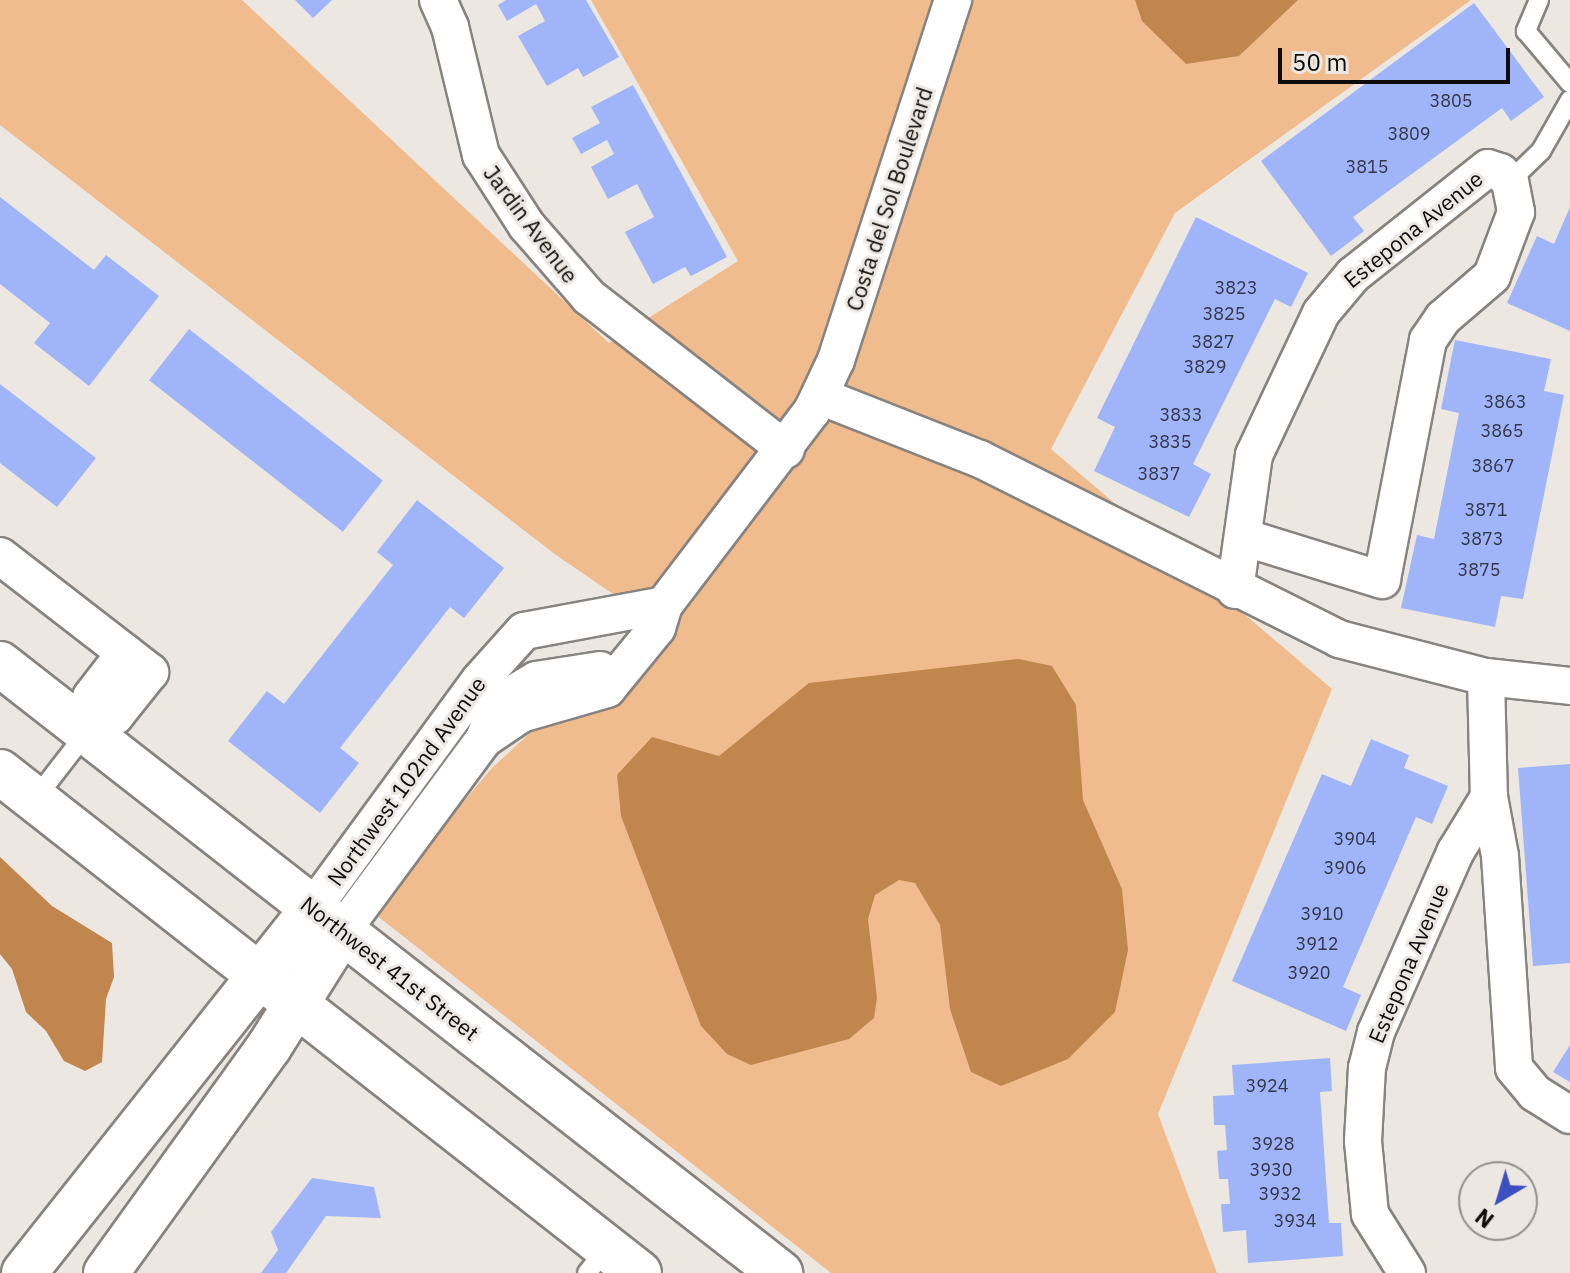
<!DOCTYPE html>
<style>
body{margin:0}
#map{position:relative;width:1570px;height:1273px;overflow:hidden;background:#ede7e2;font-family:"IBM Plex Sans",sans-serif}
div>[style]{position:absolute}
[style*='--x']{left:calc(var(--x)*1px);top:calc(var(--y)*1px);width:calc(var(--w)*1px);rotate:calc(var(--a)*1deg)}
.green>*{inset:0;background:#f0bc8e}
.water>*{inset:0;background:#c0864e}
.building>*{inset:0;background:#9fb4f9;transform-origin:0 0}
.roads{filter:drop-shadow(2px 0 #88837e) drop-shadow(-2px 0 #88837e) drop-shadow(0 2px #88837e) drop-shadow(0 -2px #88837e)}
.service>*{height:18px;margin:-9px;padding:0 9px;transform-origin:9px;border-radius:9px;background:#fff}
.minor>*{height:36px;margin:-18px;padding:0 18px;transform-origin:18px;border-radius:18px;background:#fff}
.tertiary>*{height:44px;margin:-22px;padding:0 22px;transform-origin:22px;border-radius:22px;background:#fff}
.primary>*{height:44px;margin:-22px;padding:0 22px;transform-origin:22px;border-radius:22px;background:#fff}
span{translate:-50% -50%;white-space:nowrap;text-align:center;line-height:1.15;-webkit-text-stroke:6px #ede7e2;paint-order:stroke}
.number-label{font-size:18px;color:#323646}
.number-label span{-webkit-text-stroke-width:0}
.street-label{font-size:22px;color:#0e0c0a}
.north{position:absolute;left:1458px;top:1161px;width:80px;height:80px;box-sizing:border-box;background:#ede7e2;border:2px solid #948f8c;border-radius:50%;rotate:218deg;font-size:22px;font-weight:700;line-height:32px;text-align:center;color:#0e0c0a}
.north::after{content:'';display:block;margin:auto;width:28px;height:36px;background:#3b4fc2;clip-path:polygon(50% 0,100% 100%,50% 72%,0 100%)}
.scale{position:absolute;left:1278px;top:48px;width:232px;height:36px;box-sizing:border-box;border:4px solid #0e0c0a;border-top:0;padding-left:10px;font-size:24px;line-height:28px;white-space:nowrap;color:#0e0c0a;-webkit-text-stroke:6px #ede7e2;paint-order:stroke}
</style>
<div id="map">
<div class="green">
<i style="clip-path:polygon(0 0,242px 0,609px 343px,738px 261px,591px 0,1471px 0,1175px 213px,1051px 449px,1332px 689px,1158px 1114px,1217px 1273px,831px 1273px,371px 911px,492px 768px,531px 732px,586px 712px,670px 633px,556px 555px,0 125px)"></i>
</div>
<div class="water">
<i style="clip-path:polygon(1135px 0,1298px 0,1239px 56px,1186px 64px,1142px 21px)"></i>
<i style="clip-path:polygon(1019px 659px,1052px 666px,1076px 705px,1083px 800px,1122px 889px,1128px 950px,1115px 1012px,1068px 1059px,1001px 1086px,971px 1072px,950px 1009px,940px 925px,915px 883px,899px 880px,875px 895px,868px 919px,877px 998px,874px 1018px,849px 1039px,751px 1065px,727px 1054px,701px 1026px,621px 816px,617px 775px,652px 737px,719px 756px,809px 683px)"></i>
<i style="clip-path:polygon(0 857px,52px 906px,112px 943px,114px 977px,106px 999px,102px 1062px,85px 1071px,64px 1061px,46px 1031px,26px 1012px,12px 969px,0 954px)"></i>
</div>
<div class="building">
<i style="clip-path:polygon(295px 0,332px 0,313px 18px)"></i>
<i style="clip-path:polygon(506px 0,586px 0,619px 57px,583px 77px,578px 68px,547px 86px,518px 36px,545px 21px,536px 4px,507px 21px,498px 5px)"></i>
<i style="clip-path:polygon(1474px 3px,1544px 97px,1511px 121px,1502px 108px,1353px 217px,1364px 231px,1331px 256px,1261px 161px)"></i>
<i style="clip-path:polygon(633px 85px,727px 257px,691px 276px,685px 267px,653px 284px,625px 232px,654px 217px,637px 184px,608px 199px,591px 167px,614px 154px,607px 140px,581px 154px,572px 138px,600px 123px,591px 107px)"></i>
<i style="clip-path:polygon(0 197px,94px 270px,106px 255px,159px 296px,89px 386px,34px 343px,50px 323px,0 284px)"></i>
<i style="clip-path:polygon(1570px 207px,1570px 331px,1507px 303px,1537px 236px,1554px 244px)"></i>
<i style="clip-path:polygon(1196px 217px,1308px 273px,1291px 307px,1275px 299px,1193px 464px,1211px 474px,1189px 517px,1094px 471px,1115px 427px,1097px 418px)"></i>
<i style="left:189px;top:329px;width:246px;height:65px;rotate:38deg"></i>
<i style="clip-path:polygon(1455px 340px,1551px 359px,1544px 391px,1564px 395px,1523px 599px,1501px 596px,1495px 627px,1401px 608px,1417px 535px,1434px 539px,1459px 413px,1441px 409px)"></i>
<i style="clip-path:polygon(0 384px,96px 458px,57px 507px,0 463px)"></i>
<i style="clip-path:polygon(417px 500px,504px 568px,464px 618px,450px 607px,340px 748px,359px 763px,320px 813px,228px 741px,267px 691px,284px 704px,393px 565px,377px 552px)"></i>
<i style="clip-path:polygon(1371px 739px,1409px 755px,1404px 768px,1448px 786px,1432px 824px,1416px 817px,1343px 987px,1361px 995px,1346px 1031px,1232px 981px,1322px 774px,1351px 786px)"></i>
<i style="clip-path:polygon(1570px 764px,1570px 963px,1533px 966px,1518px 768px)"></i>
<i style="clip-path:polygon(1570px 1045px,1570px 1082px,1553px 1072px)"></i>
<i style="clip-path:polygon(1330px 1058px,1332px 1091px,1320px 1092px,1329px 1223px,1341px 1223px,1343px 1256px,1248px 1263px,1246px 1230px,1223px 1232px,1221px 1204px,1230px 1204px,1228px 1179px,1219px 1179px,1217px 1151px,1227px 1150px,1225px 1125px,1214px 1125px,1213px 1096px,1234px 1095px,1232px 1065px)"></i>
<i style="clip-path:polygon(312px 1178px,374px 1187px,381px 1218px,326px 1216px,286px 1273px,261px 1273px,278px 1250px,271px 1232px)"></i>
</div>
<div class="roads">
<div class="service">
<i style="--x:1539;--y:0;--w:34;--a:113"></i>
<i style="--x:1526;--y:31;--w:68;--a:49.8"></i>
<i style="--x:1510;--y:181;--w:43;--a:-44.1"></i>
<i style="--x:1541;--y:151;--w:59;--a:-60.4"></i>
<i style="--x:35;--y:799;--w:85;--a:-52.2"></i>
<i style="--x:587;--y:1273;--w:32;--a:-51"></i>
</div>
<div class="minor">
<i style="--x:438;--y:0;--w:30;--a:66"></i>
<i style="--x:450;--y:27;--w:132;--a:76.4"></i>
<i style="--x:481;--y:155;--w:85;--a:57.1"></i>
<i style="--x:527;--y:226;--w:94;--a:48.9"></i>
<i style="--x:589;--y:297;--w:249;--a:37.8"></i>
<i style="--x:820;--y:396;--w:172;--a:21.5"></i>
<i style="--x:980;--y:459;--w:402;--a:26.6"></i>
<i style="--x:1339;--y:639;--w:152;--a:14.5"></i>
<i style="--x:1486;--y:677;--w:84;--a:6.1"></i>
<i style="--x:0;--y:556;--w:190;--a:37.7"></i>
<i style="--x:150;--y:672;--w:56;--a:128.5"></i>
<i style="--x:115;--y:716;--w:32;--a:150"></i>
<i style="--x:1235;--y:590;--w:136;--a:-82"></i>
<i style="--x:1254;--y:455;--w:157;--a:-64.7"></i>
<i style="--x:1321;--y:313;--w:50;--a:-49.9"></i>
<i style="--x:1353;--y:275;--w:172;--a:-38.4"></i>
<i style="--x:1488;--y:168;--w:13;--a:18"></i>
<i style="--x:1500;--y:172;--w:13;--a:42"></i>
<i style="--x:1510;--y:181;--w:32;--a:79"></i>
<i style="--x:1516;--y:212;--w:68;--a:110.6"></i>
<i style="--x:1492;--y:276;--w:65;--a:139.4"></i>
<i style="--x:1443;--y:318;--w:27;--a:124"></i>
<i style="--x:1428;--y:340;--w:244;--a:100.9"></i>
<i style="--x:1382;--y:580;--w:142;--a:-162.8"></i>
<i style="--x:1486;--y:677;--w:120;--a:88.6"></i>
<i style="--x:1489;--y:797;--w:60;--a:79.4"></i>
<i style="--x:1500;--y:856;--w:212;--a:86.2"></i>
<i style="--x:1514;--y:1068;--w:33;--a:50"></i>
<i style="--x:1535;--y:1093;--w:41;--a:32.2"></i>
<i style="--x:87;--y:732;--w:35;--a:-83"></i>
<i style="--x:91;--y:697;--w:56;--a:-52.3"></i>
<i style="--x:484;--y:739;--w:45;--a:-34"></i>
<i style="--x:521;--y:714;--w:90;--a:-16.2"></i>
<i style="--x:607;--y:689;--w:79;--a:-50.7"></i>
<i style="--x:657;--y:628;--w:24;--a:-73"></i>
<i style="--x:664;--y:605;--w:244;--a:-52.7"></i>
<i style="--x:812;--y:411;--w:56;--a:-64.8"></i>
<i style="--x:836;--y:360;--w:379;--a:-72"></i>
<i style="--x:313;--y:908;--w:283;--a:-53.8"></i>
<i style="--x:480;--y:680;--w:66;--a:-48.1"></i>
<i style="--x:524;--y:631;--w:142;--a:-10.5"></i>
<i style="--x:342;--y:931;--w:239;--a:-53.5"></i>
<i style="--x:484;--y:739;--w:30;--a:-69"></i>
<i style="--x:495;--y:711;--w:19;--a:-47"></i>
<i style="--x:508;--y:697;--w:33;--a:-31"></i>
<i style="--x:536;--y:680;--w:65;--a:-8.9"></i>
<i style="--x:1407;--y:1273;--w:70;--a:-122.1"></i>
<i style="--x:1370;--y:1214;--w:73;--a:-95.5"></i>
<i style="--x:1363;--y:1141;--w:73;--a:-86.9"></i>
<i style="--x:1367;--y:1068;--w:37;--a:-76"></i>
<i style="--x:1376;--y:1032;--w:198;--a:-66.2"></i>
<i style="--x:1456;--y:851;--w:63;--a:-58.6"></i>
</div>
<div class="tertiary">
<i style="--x:24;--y:1273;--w:466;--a:-51.6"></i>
<i style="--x:106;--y:1273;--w:279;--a:-54.2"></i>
<i style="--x:269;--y:1047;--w:137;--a:-57.8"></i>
</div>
<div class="primary">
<i style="--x:0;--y:664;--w:990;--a:37.98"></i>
<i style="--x:0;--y:772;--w:812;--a:38.1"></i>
</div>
</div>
<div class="number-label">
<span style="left:1451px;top:101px">3805</span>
<span style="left:1409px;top:134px">3809</span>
<span style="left:1367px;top:167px">3815</span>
<span style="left:1236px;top:288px">3823</span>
<span style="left:1224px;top:314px">3825</span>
<span style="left:1213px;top:342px">3827</span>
<span style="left:1205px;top:367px">3829</span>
<span style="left:1505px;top:402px">3863</span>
<span style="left:1181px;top:415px">3833</span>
<span style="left:1502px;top:431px">3865</span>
<span style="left:1170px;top:442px">3835</span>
<span style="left:1493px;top:466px">3867</span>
<span style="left:1159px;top:474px">3837</span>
<span style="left:1486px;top:510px">3871</span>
<span style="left:1482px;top:539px">3873</span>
<span style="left:1479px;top:570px">3875</span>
<span style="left:1355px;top:839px">3904</span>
<span style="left:1345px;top:868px">3906</span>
<span style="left:1322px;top:914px">3910</span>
<span style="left:1317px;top:944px">3912</span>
<span style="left:1309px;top:973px">3920</span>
<span style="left:1267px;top:1086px">3924</span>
<span style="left:1273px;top:1144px">3928</span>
<span style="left:1271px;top:1170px">3930</span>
<span style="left:1280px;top:1194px">3932</span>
<span style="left:1295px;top:1221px">3934</span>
</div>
<div class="street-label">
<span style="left:889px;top:199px;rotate:-72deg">Costa del Sol Boulevard</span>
<span style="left:531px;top:224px;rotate:53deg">Jardin Avenue</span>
<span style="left:1413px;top:229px;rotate:-39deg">Estepona Avenue</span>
<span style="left:406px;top:781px;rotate:-54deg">Northwest 102nd Avenue</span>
<span style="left:1408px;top:963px;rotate:-67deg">Estepona Avenue</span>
<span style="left:390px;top:968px;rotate:38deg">Northwest 41st Street</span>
</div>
<div class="north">N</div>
<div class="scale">50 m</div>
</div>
